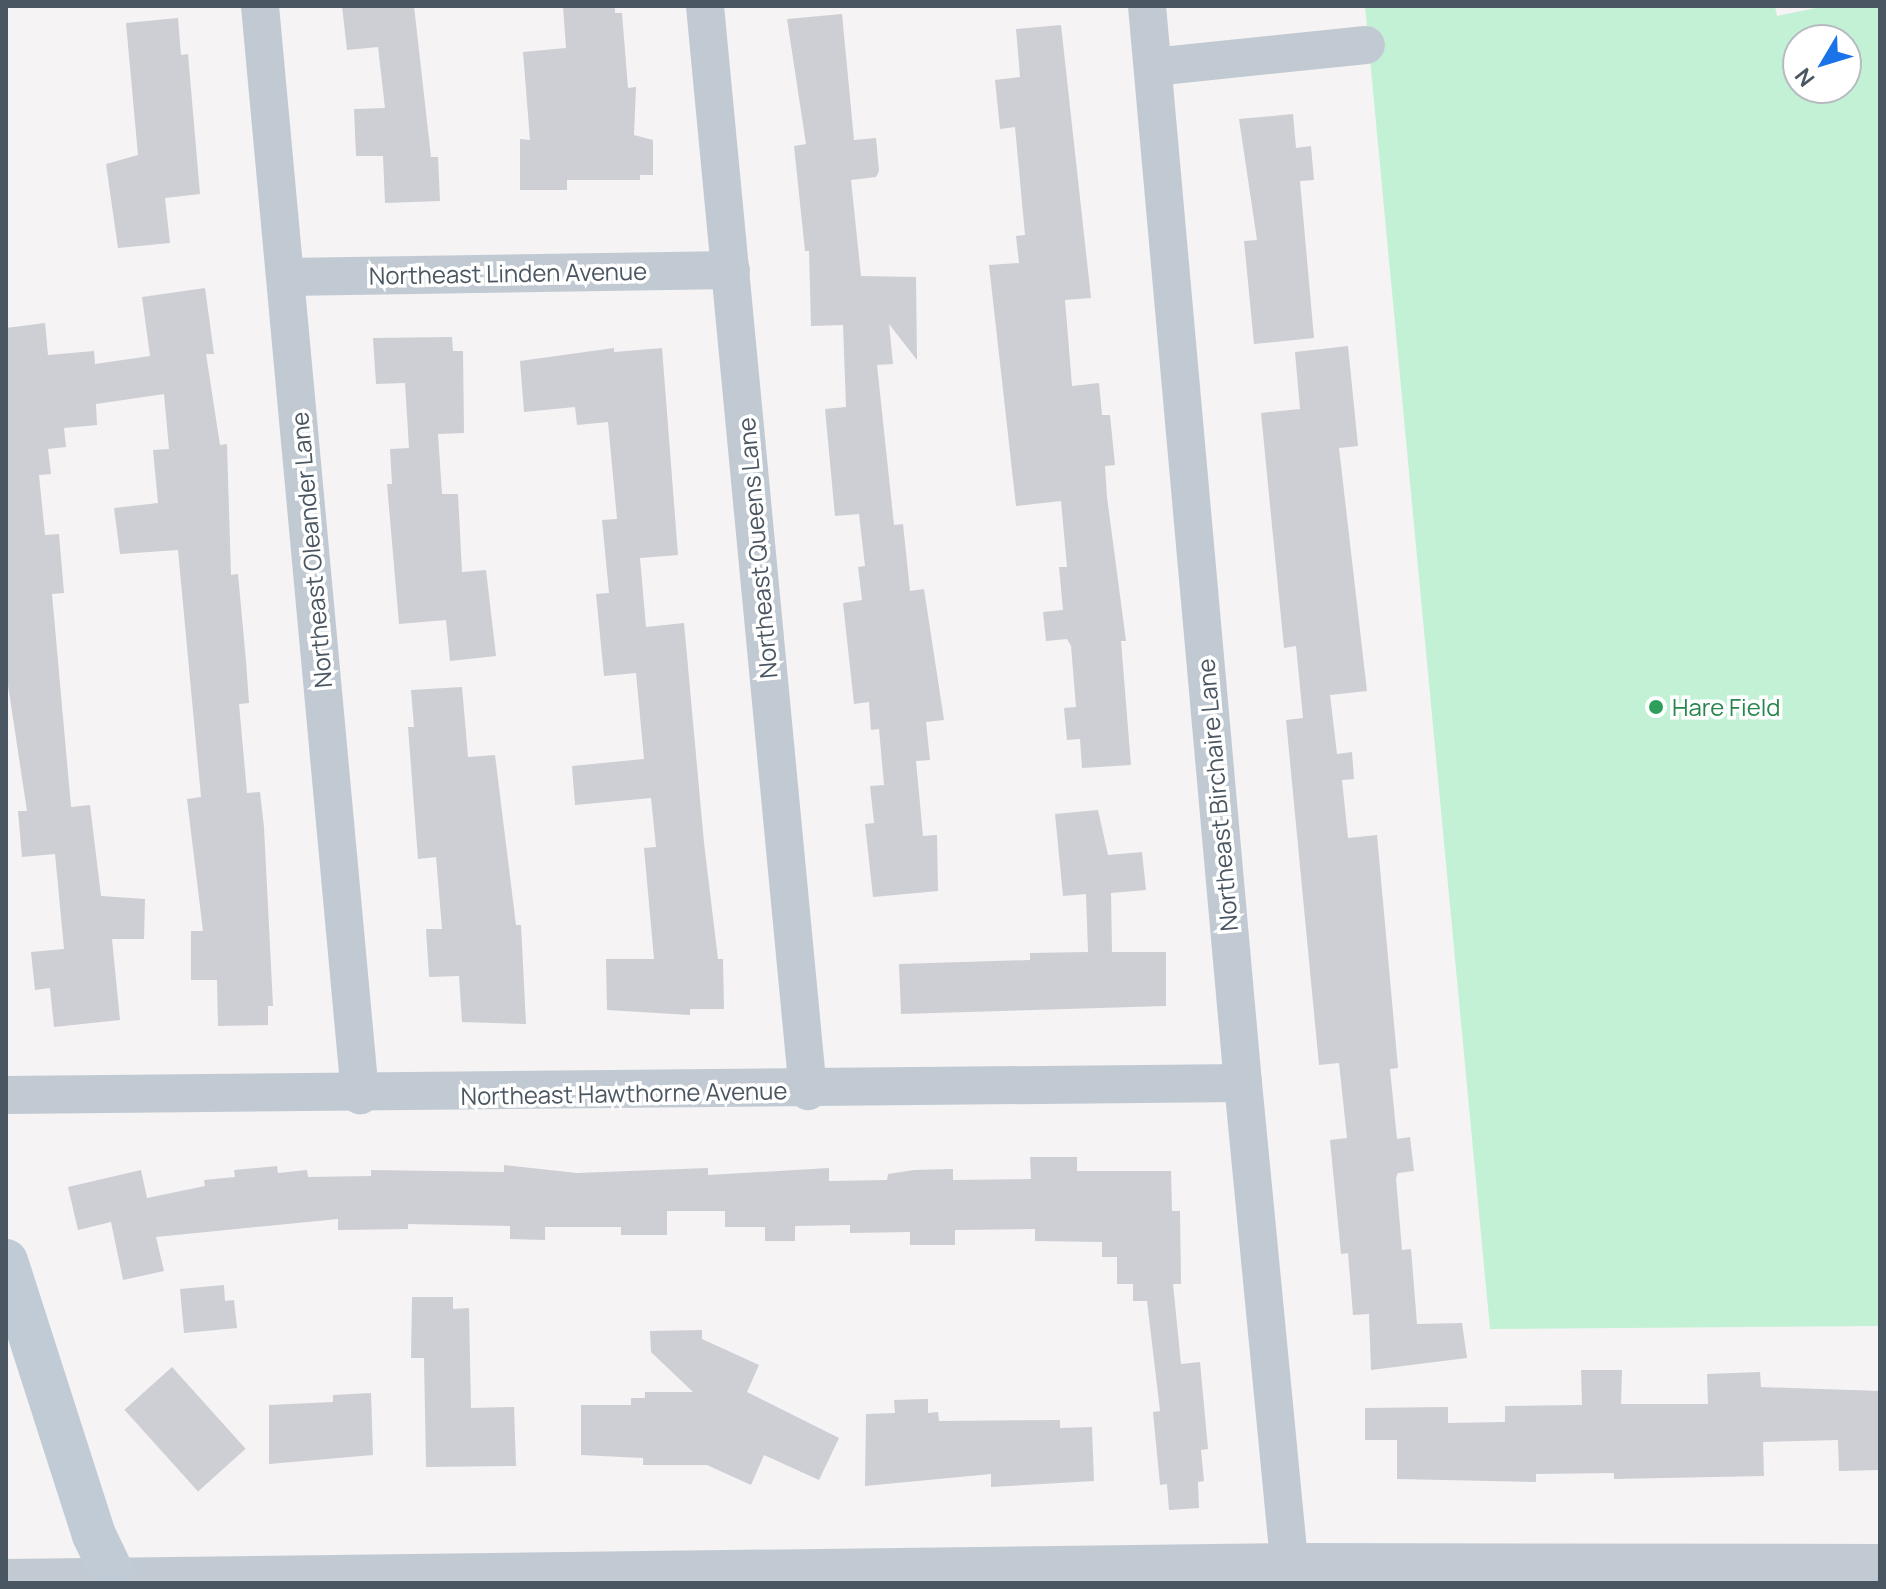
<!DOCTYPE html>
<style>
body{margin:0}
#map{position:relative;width:1886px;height:1589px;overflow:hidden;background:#f5f3f3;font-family:Manrope,sans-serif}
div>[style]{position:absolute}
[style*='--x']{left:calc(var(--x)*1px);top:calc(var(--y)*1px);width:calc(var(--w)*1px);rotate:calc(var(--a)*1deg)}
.green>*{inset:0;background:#c3f1d5}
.building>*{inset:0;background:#cdcfd5;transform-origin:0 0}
.street>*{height:38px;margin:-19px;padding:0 19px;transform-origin:19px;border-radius:19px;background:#c1cad2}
.secondary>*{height:44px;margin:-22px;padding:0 22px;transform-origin:22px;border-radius:22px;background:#c1cbd6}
.dots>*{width:22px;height:22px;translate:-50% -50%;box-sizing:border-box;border:4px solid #fff;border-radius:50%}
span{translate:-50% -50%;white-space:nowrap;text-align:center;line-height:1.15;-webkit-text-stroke:7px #fff;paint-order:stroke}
.street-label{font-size:24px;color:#4a5661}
.leisure-label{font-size:24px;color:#27864d}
.left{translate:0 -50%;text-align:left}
.frame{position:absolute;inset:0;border:8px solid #4a5661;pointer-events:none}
.north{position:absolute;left:1782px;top:24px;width:80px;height:80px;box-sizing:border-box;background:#fff;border:2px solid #b7bbc0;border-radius:50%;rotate:232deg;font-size:22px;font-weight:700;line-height:32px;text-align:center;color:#4a5661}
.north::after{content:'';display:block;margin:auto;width:28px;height:36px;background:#1a73e8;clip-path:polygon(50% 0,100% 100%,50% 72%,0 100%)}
</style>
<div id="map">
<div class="green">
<i style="clip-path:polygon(evenodd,1365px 6px,1775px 6px,1777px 16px,1826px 6px,1880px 6px,1880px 1326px,1490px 1329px,1365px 6px,1798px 40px,1846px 40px,1846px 88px,1798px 88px,1798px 40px)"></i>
</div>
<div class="building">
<i style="clip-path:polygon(342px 6px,414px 6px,431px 157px,438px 157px,440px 201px,385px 203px,383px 156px,356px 156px,354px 109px,385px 108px,378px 47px,347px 50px)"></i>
<i style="clip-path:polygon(563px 6px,615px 6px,615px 13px,622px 13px,628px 88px,636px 87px,634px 135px,653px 140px,653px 175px,640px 175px,640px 180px,567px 180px,567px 190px,520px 190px,520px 139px,530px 140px,523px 52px,566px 48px)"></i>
<i style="clip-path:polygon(842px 14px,854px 140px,876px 138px,879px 171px,876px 177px,851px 180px,861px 276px,916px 277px,917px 360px,889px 324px,893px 364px,877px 365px,894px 525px,903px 524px,910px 591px,924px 589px,944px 720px,926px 722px,930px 760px,916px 761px,923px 836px,937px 835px,938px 891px,873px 897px,865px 824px,874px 823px,870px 786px,884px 785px,879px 729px,871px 730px,869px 702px,854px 704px,843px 603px,862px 600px,858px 567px,865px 566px,859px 514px,835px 516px,825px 409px,846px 407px,843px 325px,811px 326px,809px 251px,805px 251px,794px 146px,806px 144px,787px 19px)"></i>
<i style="clip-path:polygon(178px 18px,181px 55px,188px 54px,200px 194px,165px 198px,170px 243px,118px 248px,106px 164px,138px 155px,126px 23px)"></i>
<i style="clip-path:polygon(1061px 25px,1091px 298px,1065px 300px,1072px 386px,1099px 383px,1102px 415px,1110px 415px,1115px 465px,1105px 466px,1107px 497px,1126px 641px,1121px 641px,1131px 765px,1082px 768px,1080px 739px,1067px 740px,1064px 708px,1076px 707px,1071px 646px,1067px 639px,1046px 641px,1043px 612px,1063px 610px,1059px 567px,1067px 567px,1061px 501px,1016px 506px,989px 265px,1019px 263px,1016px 236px,1025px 235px,1015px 127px,1000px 129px,995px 80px,1020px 77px,1016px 29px)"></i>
<i style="clip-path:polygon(1293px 114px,1296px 148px,1311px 146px,1314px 180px,1300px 181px,1314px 338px,1254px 344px,1244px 241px,1257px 240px,1239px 119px)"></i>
<i style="clip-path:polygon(205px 288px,214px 354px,206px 354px,220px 445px,227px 444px,231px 575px,238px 574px,246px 661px,249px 703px,239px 704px,247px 793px,260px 792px,264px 827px,273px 1006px,268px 1006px,268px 1025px,218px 1026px,217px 980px,191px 980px,191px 931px,203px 931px,187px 799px,201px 797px,178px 550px,120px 554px,114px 508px,158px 503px,153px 450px,169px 449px,164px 394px,96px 404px,97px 425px,64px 428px,66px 447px,48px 449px,51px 474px,39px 475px,45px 535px,59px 534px,64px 593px,52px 594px,71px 807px,90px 805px,101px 896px,145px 899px,144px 939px,112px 939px,120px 1020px,54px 1027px,50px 988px,35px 990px,31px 952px,64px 949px,55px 854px,22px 857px,18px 811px,27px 811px,6px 672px,6px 328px,45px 323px,48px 355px,94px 351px,95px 364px,150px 356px,142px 297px)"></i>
<i style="clip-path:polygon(452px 337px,453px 351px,463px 351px,464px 433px,438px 434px,442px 494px,458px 494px,462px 572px,486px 570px,496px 656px,450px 661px,446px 620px,399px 624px,387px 484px,392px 484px,390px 449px,409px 448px,405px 383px,376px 384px,373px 338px)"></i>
<i style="clip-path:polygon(1348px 346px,1358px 446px,1339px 448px,1367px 691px,1330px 695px,1337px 754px,1352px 752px,1354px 779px,1342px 780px,1348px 838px,1377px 835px,1398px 1068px,1390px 1069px,1397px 1139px,1410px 1137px,1414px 1171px,1398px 1173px,1396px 1178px,1402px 1250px,1411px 1249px,1417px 1324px,1462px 1323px,1467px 1358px,1371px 1370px,1369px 1314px,1353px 1315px,1348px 1253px,1341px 1254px,1330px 1140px,1347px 1138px,1339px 1063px,1319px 1065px,1286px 720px,1303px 718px,1296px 646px,1284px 648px,1261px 413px,1300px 409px,1295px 352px)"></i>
<i style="clip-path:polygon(614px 348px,614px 352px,662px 348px,678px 555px,640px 558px,646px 627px,684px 623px,704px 843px,718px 959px,723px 959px,724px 1009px,690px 1009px,690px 1015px,607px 1010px,606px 959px,654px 959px,644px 848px,656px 847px,651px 798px,575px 805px,572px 766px,644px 759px,636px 673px,604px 676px,596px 594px,609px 593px,602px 520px,617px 519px,608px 422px,577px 425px,575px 407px,524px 412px,520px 361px)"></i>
<i style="clip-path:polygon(462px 687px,468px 757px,495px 755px,516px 925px,521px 925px,526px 1024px,462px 1022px,459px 976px,429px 977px,426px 929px,442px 929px,436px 857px,418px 859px,408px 727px,414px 727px,411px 690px)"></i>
<i style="clip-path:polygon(1098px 810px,1108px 855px,1142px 852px,1146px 890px,1111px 893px,1112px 952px,1166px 952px,1166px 1006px,901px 1014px,899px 964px,1030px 960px,1030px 953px,1088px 952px,1086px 894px,1063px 896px,1055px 814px)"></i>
<i style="clip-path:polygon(1030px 1157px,1077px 1157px,1077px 1171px,1171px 1171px,1172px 1211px,1180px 1211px,1181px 1284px,1173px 1284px,1181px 1364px,1200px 1362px,1208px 1449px,1201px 1450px,1204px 1481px,1198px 1482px,1199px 1508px,1169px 1510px,1167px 1484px,1160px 1485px,1153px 1412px,1160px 1411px,1147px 1301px,1133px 1301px,1133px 1284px,1117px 1284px,1117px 1257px,1102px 1257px,1102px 1242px,1035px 1241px,1035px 1229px,955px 1230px,955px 1245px,910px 1245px,910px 1232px,850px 1233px,850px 1225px,795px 1226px,795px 1241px,765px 1241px,765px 1227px,725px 1227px,725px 1211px,667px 1211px,667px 1235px,621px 1235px,621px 1227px,545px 1227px,545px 1240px,510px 1239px,510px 1226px,408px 1224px,408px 1229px,338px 1230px,338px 1219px,156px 1237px,164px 1271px,123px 1280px,111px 1222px,78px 1230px,68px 1187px,141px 1170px,147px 1198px,205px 1186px,204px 1180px,235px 1177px,234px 1170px,277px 1166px,278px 1173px,307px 1170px,308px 1177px,371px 1176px,371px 1170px,504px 1172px,504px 1165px,577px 1173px,708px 1168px,708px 1175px,829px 1168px,829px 1181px,887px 1180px,888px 1174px,914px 1170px,953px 1169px,953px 1180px,1031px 1179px)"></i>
<i style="clip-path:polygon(224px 1285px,225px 1301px,234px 1300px,237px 1328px,184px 1333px,180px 1289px)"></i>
<i style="clip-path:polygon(412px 1297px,453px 1297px,453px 1309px,469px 1308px,471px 1408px,514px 1407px,516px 1466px,426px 1467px,424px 1358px,411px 1358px)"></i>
<i style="clip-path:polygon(702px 1330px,702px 1339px,759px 1365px,747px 1392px,839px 1438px,819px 1480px,764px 1455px,751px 1485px,707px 1465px,643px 1465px,643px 1458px,581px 1455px,581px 1405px,631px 1405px,631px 1398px,645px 1398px,645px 1392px,693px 1392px,651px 1352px,650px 1331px)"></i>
<i style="left:172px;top:1367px;width:110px;height:64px;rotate:48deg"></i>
<i style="clip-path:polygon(1581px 1370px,1622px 1370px,1621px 1404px,1708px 1404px,1707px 1374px,1760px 1372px,1761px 1387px,1880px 1391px,1880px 1470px,1839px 1471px,1838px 1440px,1763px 1442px,1764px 1476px,1614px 1479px,1614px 1473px,1536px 1474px,1536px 1482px,1397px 1479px,1397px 1440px,1365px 1440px,1365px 1408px,1448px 1407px,1448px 1423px,1505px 1422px,1505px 1406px,1582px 1405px)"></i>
<i style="clip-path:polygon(371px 1393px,373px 1455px,269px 1464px,269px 1405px,333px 1402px,333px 1395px)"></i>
<i style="clip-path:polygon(928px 1399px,928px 1413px,938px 1412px,939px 1421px,1060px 1420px,1060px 1428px,1092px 1427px,1094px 1481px,991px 1487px,991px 1474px,865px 1486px,866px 1414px,895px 1413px,894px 1400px)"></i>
</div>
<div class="street">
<i style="--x:260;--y:6;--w:1094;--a:84.75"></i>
<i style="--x:705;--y:6;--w:1090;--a:84.58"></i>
<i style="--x:1147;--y:6;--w:1081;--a:84.91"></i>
<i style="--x:1243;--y:1083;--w:481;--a:84.5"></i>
<i style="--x:1289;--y:1562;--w:22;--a:72"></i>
<i style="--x:1153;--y:67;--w:214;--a:-5.9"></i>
<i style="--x:286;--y:277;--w:445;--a:-0.9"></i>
<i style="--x:6;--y:1095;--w:1237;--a:-0.56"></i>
<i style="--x:6;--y:1578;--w:1283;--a:-0.71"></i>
<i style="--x:1289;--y:1562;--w:591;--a:0.1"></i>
</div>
<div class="secondary">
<i style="--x:6;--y:1261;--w:288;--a:72.2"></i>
<i style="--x:94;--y:1535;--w:53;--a:64.4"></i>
</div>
<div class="dots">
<i style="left:1656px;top:707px;background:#2e9e5b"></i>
</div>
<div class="street-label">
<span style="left:508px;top:273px;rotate:-1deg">Northeast Linden Avenue</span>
<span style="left:757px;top:548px;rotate:-95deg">Northeast Queens Lane</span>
<span style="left:311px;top:550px;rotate:-95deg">Northeast Oleander Lane</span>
<span style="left:1217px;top:795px;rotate:-95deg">Northeast Birchaire Lane</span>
<span style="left:624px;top:1093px;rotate:-1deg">Northeast Hawthorne Avenue</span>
</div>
<div class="leisure-label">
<span class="left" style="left:1672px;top:707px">Hare Field</span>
</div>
<div class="frame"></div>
<div class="north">N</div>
</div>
